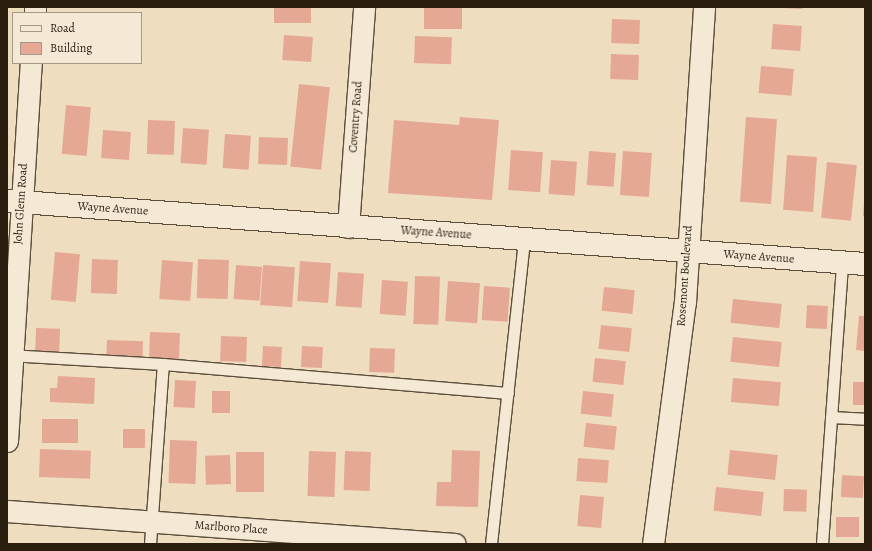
<!DOCTYPE html>
<style>
body{margin:0}
#map{position:relative;width:872px;height:551px;overflow:hidden;background:#efddc0;font-family:Alegreya,serif}
div>[style]{position:absolute}
[style*='--x']{left:calc(var(--x)*1px);top:calc(var(--y)*1px);width:calc(var(--w)*1px);rotate:calc(var(--a)*1deg)}
.building>*{inset:0;background:#e4a895;transform-origin:0 0}
.roads{filter:drop-shadow(1px 0 #5c4e3b) drop-shadow(-1px 0 #5c4e3b) drop-shadow(0 1px #5c4e3b) drop-shadow(0 -1px #5c4e3b)}
.service>*{height:11px;margin:-5.5px;padding:0 5.5px;transform-origin:5.5px;border-radius:5.5px;background:#f5e9d6}
.minor>*{height:21px;margin:-10.5px;padding:0 10.5px;transform-origin:10.5px;border-radius:10.5px;background:#f5e9d6}
.secondary>*{height:22px;margin:-11px;padding:0 11px;transform-origin:11px;border-radius:11px;background:#f5e9d6}
span{translate:-50% -50%;white-space:nowrap;text-align:center;line-height:1.15;-webkit-text-stroke:3px #f5e9d6;paint-order:stroke}
.street-label{font-size:12px;color:#2b1e0f}
.frame{position:absolute;inset:0;border:8px solid #2b1e0f;pointer-events:none}
.legend{position:absolute;left:12px;top:12px;width:130px;height:52px;box-sizing:border-box;background:#f5e9d6;border:1px solid #a49886;margin:0;padding:5px 7px;list-style:none;font-size:12px;color:#2b1e0f}
.legend li{display:flex;align-items:center;gap:8px;height:20px}
.legend b{width:20px;border:1px solid #a49886}
</style>
<div id="map">
<div class="building">
<i style="left:274px;top:7px;width:37px;height:16px"></i>
<i style="left:424px;top:7px;width:38px;height:22px"></i>
<i style="clip-path:polygon(784px 7px,802px 7px,802px 9px,783px 8px)"></i>
<i style="left:612px;top:19px;width:28px;height:24px;rotate:2deg"></i>
<i style="left:773px;top:24px;width:29px;height:25px;rotate:4deg"></i>
<i style="left:284px;top:35px;width:29px;height:25px;rotate:4deg"></i>
<i style="left:415px;top:36px;width:37px;height:27px;rotate:2deg"></i>
<i style="left:611px;top:54px;width:28px;height:25px;rotate:2deg"></i>
<i style="left:761px;top:66px;width:33px;height:27px;rotate:5deg"></i>
<i style="left:299px;top:84px;width:31px;height:83px;rotate:6deg"></i>
<i style="left:66px;top:105px;width:25px;height:49px;rotate:5deg"></i>
<i style="clip-path:polygon(460px 117px,499px 120px,492px 200px,388px 193px,394px 120px,459px 125px)"></i>
<i style="left:746px;top:117px;width:31px;height:85px;rotate:4deg"></i>
<i style="left:148px;top:120px;width:27px;height:34px;rotate:2deg"></i>
<i style="left:183px;top:128px;width:26px;height:35px;rotate:4deg"></i>
<i style="left:103px;top:130px;width:28px;height:28px;rotate:4deg"></i>
<i style="left:225px;top:134px;width:26px;height:34px;rotate:4deg"></i>
<i style="left:259px;top:137px;width:29px;height:27px;rotate:2deg"></i>
<i style="left:511px;top:150px;width:32px;height:40px;rotate:4deg"></i>
<i style="left:589px;top:151px;width:27px;height:34px;rotate:4deg"></i>
<i style="left:623px;top:151px;width:29px;height:44px;rotate:4deg"></i>
<i style="left:787px;top:155px;width:30px;height:55px;rotate:4deg"></i>
<i style="left:551px;top:160px;width:26px;height:34px;rotate:4deg"></i>
<i style="left:827px;top:162px;width:30px;height:56px;rotate:6deg"></i>
<i style="clip-path:polygon(864px 203px,865px 203px,865px 216px,863px 216px)"></i>
<i style="left:55px;top:252px;width:25px;height:48px;rotate:5deg"></i>
<i style="left:92px;top:259px;width:26px;height:34px;rotate:2deg"></i>
<i style="left:198px;top:259px;width:31px;height:39px;rotate:2deg"></i>
<i style="left:162px;top:260px;width:31px;height:39px;rotate:4deg"></i>
<i style="left:300px;top:261px;width:31px;height:40px;rotate:4deg"></i>
<i style="left:236px;top:265px;width:26px;height:34px;rotate:4deg"></i>
<i style="left:263px;top:265px;width:32px;height:40px;rotate:4deg"></i>
<i style="left:338px;top:272px;width:26px;height:34px;rotate:4deg"></i>
<i style="left:415px;top:276px;width:25px;height:48px;rotate:2deg"></i>
<i style="left:382px;top:280px;width:26px;height:34px;rotate:4deg"></i>
<i style="left:448px;top:281px;width:32px;height:40px;rotate:4deg"></i>
<i style="left:484px;top:286px;width:26px;height:34px;rotate:4deg"></i>
<i style="left:604px;top:287px;width:31px;height:24px;rotate:6deg"></i>
<i style="left:733px;top:299px;width:49px;height:24px;rotate:6deg"></i>
<i style="left:807px;top:305px;width:21px;height:23px;rotate:3deg"></i>
<i style="clip-path:polygon(859px 316px,865px 316px,865px 351px,856px 350px)"></i>
<i style="left:601px;top:325px;width:31px;height:24px;rotate:6deg"></i>
<i style="left:36px;top:328px;width:24px;height:23px;rotate:2deg"></i>
<i style="left:150px;top:332px;width:30px;height:27px;rotate:2deg"></i>
<i style="left:221px;top:336px;width:26px;height:25px;rotate:2deg"></i>
<i style="left:733px;top:337px;width:49px;height:25px;rotate:6deg"></i>
<i style="left:107px;top:340px;width:36px;height:15px;rotate:2deg"></i>
<i style="left:263px;top:346px;width:19px;height:20px;rotate:3deg"></i>
<i style="left:302px;top:346px;width:21px;height:21px;rotate:3deg"></i>
<i style="left:370px;top:348px;width:25px;height:24px;rotate:2deg"></i>
<i style="left:595px;top:358px;width:31px;height:24px;rotate:6deg"></i>
<i style="clip-path:polygon(58px 376px,95px 378px,94px 404px,50px 402px,50px 388px,57px 388px)"></i>
<i style="left:733px;top:378px;width:48px;height:24px;rotate:5deg"></i>
<i style="left:175px;top:380px;width:21px;height:27px;rotate:3deg"></i>
<i style="left:853px;top:382px;width:12px;height:23px"></i>
<i style="left:212px;top:391px;width:18px;height:22px"></i>
<i style="left:583px;top:391px;width:31px;height:23px;rotate:6deg"></i>
<i style="left:42px;top:419px;width:36px;height:24px"></i>
<i style="left:586px;top:423px;width:31px;height:24px;rotate:6deg"></i>
<i style="left:123px;top:429px;width:22px;height:19px"></i>
<i style="left:170px;top:440px;width:27px;height:43px;rotate:2deg"></i>
<i style="left:40px;top:449px;width:51px;height:28px;rotate:2deg"></i>
<i style="clip-path:polygon(452px 450px,480px 451px,478px 507px,436px 506px,437px 482px,451px 482px)"></i>
<i style="left:730px;top:450px;width:48px;height:25px;rotate:6deg"></i>
<i style="left:309px;top:451px;width:27px;height:45px;rotate:2deg"></i>
<i style="left:345px;top:451px;width:26px;height:39px;rotate:2deg"></i>
<i style="left:236px;top:452px;width:28px;height:40px"></i>
<i style="left:230px;top:455px;width:29px;height:25px;rotate:88deg"></i>
<i style="left:578px;top:458px;width:31px;height:23px;rotate:4deg"></i>
<i style="left:842px;top:475px;width:22px;height:22px;rotate:3deg"></i>
<i style="left:716px;top:487px;width:48px;height:24px;rotate:6deg"></i>
<i style="left:784px;top:489px;width:23px;height:22px;rotate:2deg"></i>
<i style="left:580px;top:495px;width:24px;height:31px;rotate:5deg"></i>
<i style="left:836px;top:517px;width:23px;height:20px"></i>
</div>
<div class="roads">
<div class="service">
<i style="--x:8;--y:355;--w:155;--a:3.3"></i>
<i style="--x:163;--y:364;--w:346;--a:4.8"></i>
<i style="--x:831;--y:417;--w:34;--a:3"></i>
<i style="--x:150;--y:544;--w:180;--a:-85.9"></i>
<i style="--x:491;--y:544;--w:306;--a:-83.8"></i>
<i style="--x:822;--y:544;--w:282;--a:-85.9"></i>
</div>
<div class="minor">
<i style="--x:35;--y:13;--w:6;--a:-90"></i>
<i style="--x:348;--y:227;--w:221;--a:-85.8"></i>
<i style="--x:7;--y:441;--w:379;--a:-86.4"></i>
<i style="--x:7;--y:511;--w:449;--a:4.2"></i>
<i style="--x:653;--y:544;--w:244;--a:-82.5"></i>
<i style="--x:685;--y:302;--w:296;--a:-86.3"></i>
</div>
<div class="secondary">
<i style="--x:7;--y:201;--w:860;--a:4.2"></i>
</div>
</div>
<div class="street-label">
<span style="left:356px;top:117px;rotate:-86deg">Coventry Road</span>
<span style="left:21px;top:204px;rotate:-86deg">John Glenn Road</span>
<span style="left:113px;top:209px;rotate:4deg">Wayne Avenue</span>
<span style="left:436px;top:233px;rotate:4deg">Wayne Avenue</span>
<span style="left:759px;top:257px;rotate:4deg">Wayne Avenue</span>
<span style="left:685px;top:276px;rotate:-86deg">Rosemont Boulevard</span>
<span style="left:231px;top:528px;rotate:4deg">Marlboro Place</span>
</div>
<div class="frame"></div>
<ul class="legend">
<li><b style="height:5px;background:#f5e9d6"></b>Road</li>
<li><b style="height:11px;background:#e4a895"></b>Building</li>
</ul>
</div>
